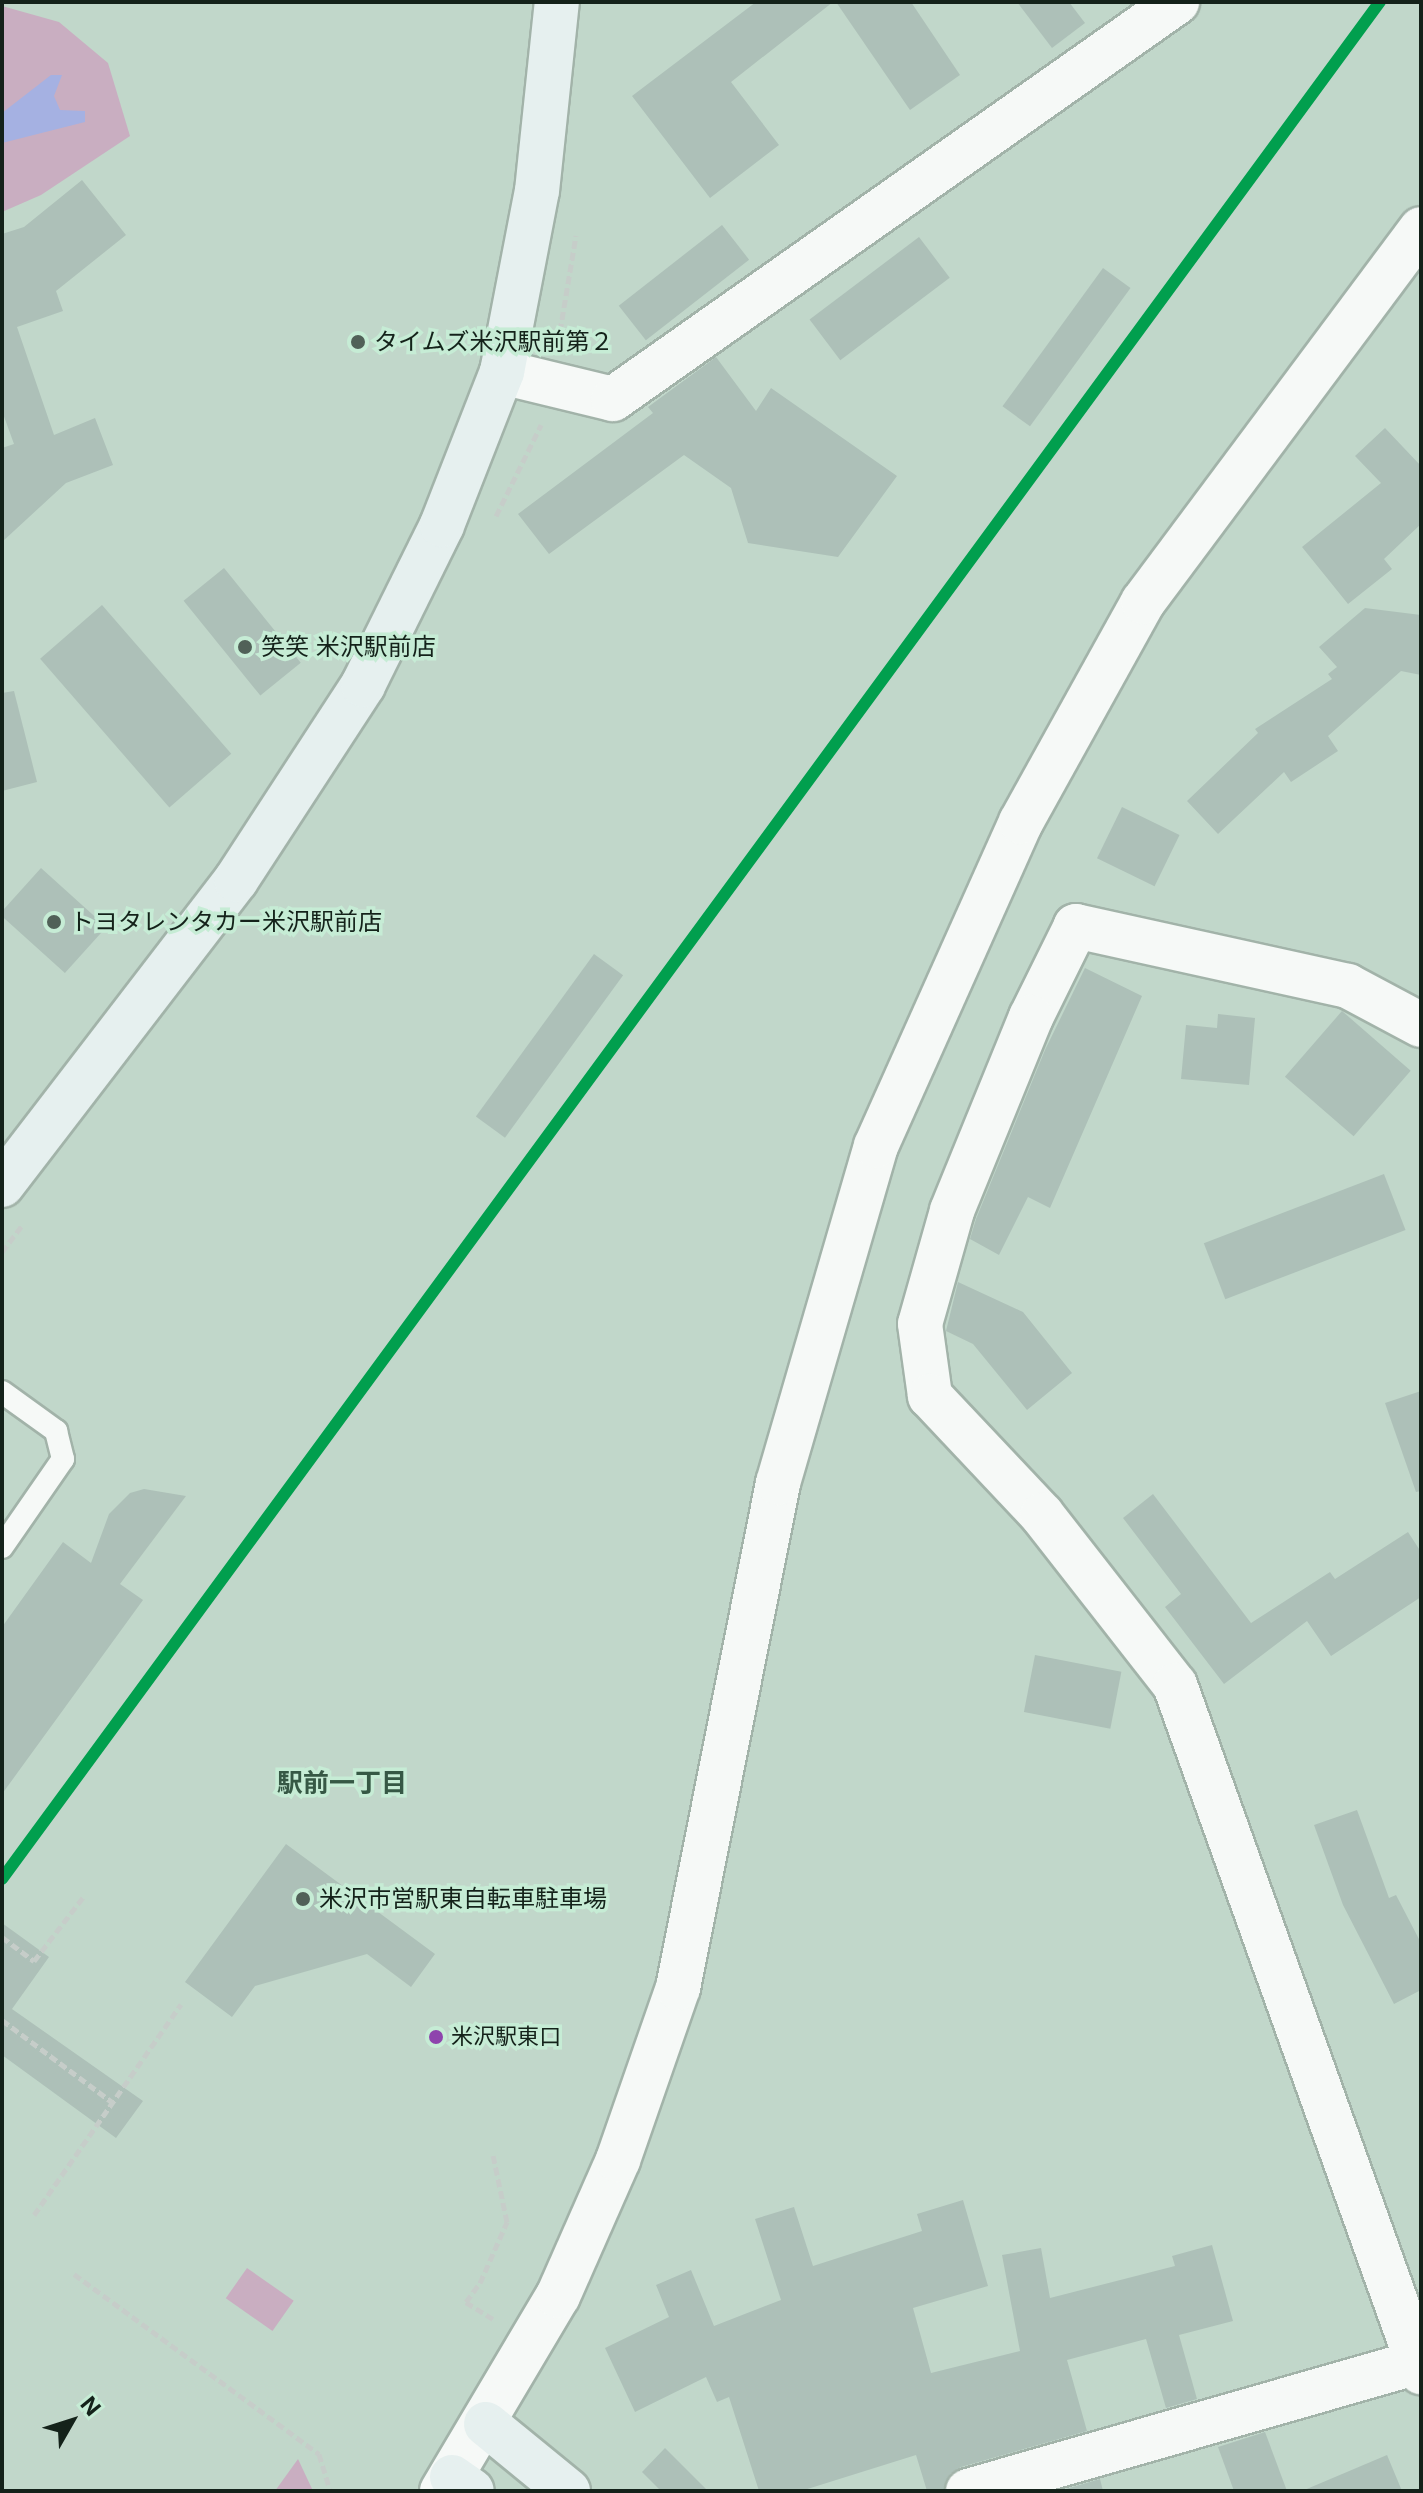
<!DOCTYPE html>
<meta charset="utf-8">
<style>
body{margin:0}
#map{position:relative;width:1423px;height:2493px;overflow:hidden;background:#c1d7ca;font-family:Inter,"Noto Sans JP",sans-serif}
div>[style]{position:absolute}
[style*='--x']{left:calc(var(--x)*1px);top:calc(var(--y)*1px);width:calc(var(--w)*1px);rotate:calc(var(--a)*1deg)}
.green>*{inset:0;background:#c9aec1;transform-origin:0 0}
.water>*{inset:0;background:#a5b1e2}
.building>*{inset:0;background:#adc0b8;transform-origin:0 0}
.path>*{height:5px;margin-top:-2.5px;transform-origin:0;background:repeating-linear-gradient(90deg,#c6cdc9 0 8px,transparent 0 12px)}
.roads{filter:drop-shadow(2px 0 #a2b3a9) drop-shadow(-2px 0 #a2b3a9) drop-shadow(0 2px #a2b3a9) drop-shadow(0 -2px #a2b3a9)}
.lane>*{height:22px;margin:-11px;padding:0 11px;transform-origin:11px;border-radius:11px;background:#f6f9f7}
.street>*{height:44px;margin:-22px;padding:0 22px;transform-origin:22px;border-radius:22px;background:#f6f9f7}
.secondary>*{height:44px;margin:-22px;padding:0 22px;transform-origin:22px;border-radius:22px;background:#e6f0ef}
.rail-1>*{height:12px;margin:-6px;padding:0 6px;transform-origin:6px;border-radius:6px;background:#019f4e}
.dots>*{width:22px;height:22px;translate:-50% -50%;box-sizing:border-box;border:4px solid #c6ecd5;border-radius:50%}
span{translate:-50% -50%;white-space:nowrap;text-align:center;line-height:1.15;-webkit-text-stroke:7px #c6ecd5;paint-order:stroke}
.bus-label{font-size:22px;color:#14221a}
.left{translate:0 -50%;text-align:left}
.poi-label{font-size:24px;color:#14221a}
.neighbourhood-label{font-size:26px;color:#365845;font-weight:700}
.frame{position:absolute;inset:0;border:4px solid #14221a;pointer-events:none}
.north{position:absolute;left:32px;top:2381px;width:80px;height:80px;-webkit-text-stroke:6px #c6ecd5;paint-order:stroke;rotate:51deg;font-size:22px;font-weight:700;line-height:32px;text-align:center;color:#14221a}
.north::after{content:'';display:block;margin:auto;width:28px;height:36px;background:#14221a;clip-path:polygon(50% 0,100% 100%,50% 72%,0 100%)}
</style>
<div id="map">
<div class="green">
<i style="clip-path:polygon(2px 6px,59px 22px,108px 63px,130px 136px,41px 195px,2px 212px)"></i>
<i style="left:247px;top:2268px;width:57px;height:37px;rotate:35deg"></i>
<i style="clip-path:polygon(298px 2459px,313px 2491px,275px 2491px)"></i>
</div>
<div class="water">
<i style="clip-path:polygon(51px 75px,62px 75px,54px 96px,60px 110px,85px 111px,85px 122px,2px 143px,2px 113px)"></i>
</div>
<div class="building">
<i style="clip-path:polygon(756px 2px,833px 2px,731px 82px,779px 145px,710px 198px,632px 96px)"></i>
<i style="clip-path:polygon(836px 2px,911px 2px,960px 75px,910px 110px)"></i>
<i style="clip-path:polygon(1017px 2px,1069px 2px,1085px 23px,1052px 48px)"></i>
<i style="clip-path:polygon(82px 180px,126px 235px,56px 291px,63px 311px,17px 327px,54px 435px,95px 418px,113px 465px,66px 483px,2px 542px,2px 448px,14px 444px,2px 411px,2px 234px,24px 227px)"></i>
<i style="left:722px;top:225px;width:44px;height:131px;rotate:52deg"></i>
<i style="left:919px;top:237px;width:51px;height:137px;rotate:53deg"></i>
<i style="left:1103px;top:268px;width:34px;height:171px;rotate:36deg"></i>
<i style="clip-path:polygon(716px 357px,756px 411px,771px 388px,897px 476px,838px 557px,748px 543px,731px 488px,684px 455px,549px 554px,518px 514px,653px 413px,648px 407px)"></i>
<i style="clip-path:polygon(1385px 428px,1421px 466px,1421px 524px,1384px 559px,1392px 569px,1348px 604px,1302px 547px,1381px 483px,1355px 456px)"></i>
<i style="left:224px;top:568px;width:122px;height:52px;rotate:51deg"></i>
<i style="left:102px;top:605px;width:197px;height:82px;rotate:49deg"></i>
<i style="clip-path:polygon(1365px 608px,1421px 615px,1421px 675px,1401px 671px,1328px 736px,1338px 751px,1291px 782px,1284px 772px,1218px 834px,1187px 801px,1258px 733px,1255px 729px,1332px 679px,1328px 674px,1337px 667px,1319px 647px)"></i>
<i style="clip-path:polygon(14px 691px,37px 782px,2px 791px,2px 693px)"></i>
<i style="left:1122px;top:807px;width:64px;height:57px;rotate:26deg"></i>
<i style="left:41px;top:868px;width:88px;height:62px;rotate:42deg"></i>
<i style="left:594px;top:954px;width:36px;height:201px;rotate:36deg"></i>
<i style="clip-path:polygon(1085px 968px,1142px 996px,1050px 1208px,1028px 1197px,999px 1255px,970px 1239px,976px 1219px,1045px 1050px)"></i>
<i style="left:1342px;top:1011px;width:91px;height:87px;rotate:41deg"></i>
<i style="clip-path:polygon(1218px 1014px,1255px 1018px,1249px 1085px,1181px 1079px,1186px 1025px,1217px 1028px)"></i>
<i style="left:1384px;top:1174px;width:60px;height:193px;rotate:69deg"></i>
<i style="clip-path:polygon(958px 1282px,1023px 1312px,1072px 1373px,1027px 1410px,973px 1344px,946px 1331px)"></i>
<i style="clip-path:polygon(1421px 1391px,1421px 1491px,1416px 1492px,1385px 1403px)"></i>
<i style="clip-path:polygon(144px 1489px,186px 1496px,120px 1584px,143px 1600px,2px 1794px,2px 1627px,63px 1542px,91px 1563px,109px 1514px,130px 1493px)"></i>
<i style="clip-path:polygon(1153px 1494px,1251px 1623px,1330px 1572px,1335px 1579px,1408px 1532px,1421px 1552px,1421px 1597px,1331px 1656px,1307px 1621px,1224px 1684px,1165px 1607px,1181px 1594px,1123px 1518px)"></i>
<i style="left:1035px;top:1655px;width:88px;height:58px;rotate:11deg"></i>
<i style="clip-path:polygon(1357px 1810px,1389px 1898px,1396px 1895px,1421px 1943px,1421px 1990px,1394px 2004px,1343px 1905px,1314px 1825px)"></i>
<i style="clip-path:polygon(286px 1844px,435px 1954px,411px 1987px,367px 1954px,255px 1986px,232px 2017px,185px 1982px)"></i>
<i style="clip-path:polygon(2px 1923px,49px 1957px,12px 2009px,143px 2101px,116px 2138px,2px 2055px)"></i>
<i style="clip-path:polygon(963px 2200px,988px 2286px,913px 2308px,931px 2373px,1020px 2351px,1002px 2255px,1041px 2248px,1050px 2298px,1175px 2266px,1172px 2256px,1212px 2245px,1233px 2321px,1179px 2335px,1197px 2399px,1166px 2408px,1146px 2339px,1067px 2360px,1087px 2431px,961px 2467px,950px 2474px,944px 2491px,927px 2491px,916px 2455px,801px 2491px,759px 2491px,729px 2397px,717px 2402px,706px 2377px,635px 2412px,605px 2348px,669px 2317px,656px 2285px,691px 2270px,714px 2326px,781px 2300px,755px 2219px,794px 2207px,813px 2266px,922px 2231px,917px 2214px)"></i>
<i style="clip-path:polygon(1265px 2432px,1287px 2491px,1234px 2491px,1218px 2447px)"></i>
<i style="clip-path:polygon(665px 2448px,708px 2491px,661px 2491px,642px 2472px)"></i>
<i style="clip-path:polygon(1387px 2455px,1402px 2491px,1302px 2491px)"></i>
<i style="clip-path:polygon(1100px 2479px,1103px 2491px,1059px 2491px)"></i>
</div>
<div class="path">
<i style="--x:558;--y:343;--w:109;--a:-80.5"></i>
<i style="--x:496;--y:516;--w:102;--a:-63.7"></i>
<i style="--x:2;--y:1252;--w:35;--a:-53"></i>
<i style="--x:2;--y:1937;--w:40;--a:37"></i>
<i style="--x:34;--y:1961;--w:82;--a:-52.4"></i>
<i style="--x:2;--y:2020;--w:137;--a:36.7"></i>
<i style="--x:34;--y:2215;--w:257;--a:-55.1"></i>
<i style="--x:74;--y:2274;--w:304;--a:36.3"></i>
<i style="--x:319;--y:2454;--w:39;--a:73"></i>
<i style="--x:493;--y:2319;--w:32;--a:-148"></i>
<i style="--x:466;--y:2302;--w:24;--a:-54"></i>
<i style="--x:480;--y:2283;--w:67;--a:-66.1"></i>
<i style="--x:507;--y:2222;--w:68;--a:-101.8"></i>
</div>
<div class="roads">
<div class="lane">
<i style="--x:2;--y:1392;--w:67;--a:35.8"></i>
<i style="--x:56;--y:1431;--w:29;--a:76"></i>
<i style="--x:63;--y:1459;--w:107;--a:124.7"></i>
</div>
<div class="street">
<i style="--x:502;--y:372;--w:114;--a:13.7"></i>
<i style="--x:613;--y:399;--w:690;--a:-35.14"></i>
<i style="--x:1421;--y:1025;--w:83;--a:-151.9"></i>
<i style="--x:1348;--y:986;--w:279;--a:-167.6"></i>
<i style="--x:1076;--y:926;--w:102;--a:116.3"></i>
<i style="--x:1031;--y:1017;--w:209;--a:112.2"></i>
<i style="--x:952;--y:1211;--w:117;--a:105.8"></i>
<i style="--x:920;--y:1324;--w:73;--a:82.1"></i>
<i style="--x:930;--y:1396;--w:163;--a:46.7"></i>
<i style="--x:1042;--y:1515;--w:216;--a:52"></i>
<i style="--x:1175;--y:1685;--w:730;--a:70.3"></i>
<i style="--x:442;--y:2491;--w:227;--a:-59.3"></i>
<i style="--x:558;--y:2296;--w:149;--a:-66.2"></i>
<i style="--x:618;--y:2160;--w:182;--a:-70.8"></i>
<i style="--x:678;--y:1988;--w:515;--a:-78.8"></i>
<i style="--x:778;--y:1483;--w:351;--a:-73.8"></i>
<i style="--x:876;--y:1146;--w:355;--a:-65.9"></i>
<i style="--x:1021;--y:822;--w:252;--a:-61"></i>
<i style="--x:1143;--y:602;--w:465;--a:-53.3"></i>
<i style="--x:968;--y:2491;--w:471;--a:-16"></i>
</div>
<div class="secondary">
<i style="--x:2;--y:1185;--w:384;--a:-52.5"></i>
<i style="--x:236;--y:880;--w:233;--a:-56.9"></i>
<i style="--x:363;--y:685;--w:178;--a:-63.7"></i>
<i style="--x:442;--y:525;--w:164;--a:-68.6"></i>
<i style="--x:502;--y:372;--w:184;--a:-79.1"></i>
<i style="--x:537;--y:191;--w:190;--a:-84"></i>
<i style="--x:486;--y:2424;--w:106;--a:39.3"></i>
<i style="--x:452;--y:2477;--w:24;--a:35"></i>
</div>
</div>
<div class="rail-1">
<i style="--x:2;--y:1879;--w:2329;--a:-53.72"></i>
</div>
<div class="dots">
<i style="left:358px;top:342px;background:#516158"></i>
<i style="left:245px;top:647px;background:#516158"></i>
<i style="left:54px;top:922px;background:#516158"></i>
<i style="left:303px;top:1899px;background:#516158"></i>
<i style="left:436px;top:2037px;background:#8e44ad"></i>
</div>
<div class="bus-label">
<span class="left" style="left:451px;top:2037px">米沢駅東口</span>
</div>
<div class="poi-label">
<span class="left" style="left:374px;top:342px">タイムズ米沢駅前第２</span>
<span class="left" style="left:261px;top:647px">笑笑 米沢駅前店</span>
<span class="left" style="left:70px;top:922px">トヨタレンタカー米沢駅前店</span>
<span class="left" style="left:319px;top:1899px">米沢市営駅東自転車駐車場</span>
</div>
<div class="neighbourhood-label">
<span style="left:342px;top:1783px">駅前一丁目</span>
</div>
<div class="frame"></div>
<div class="north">N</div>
</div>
